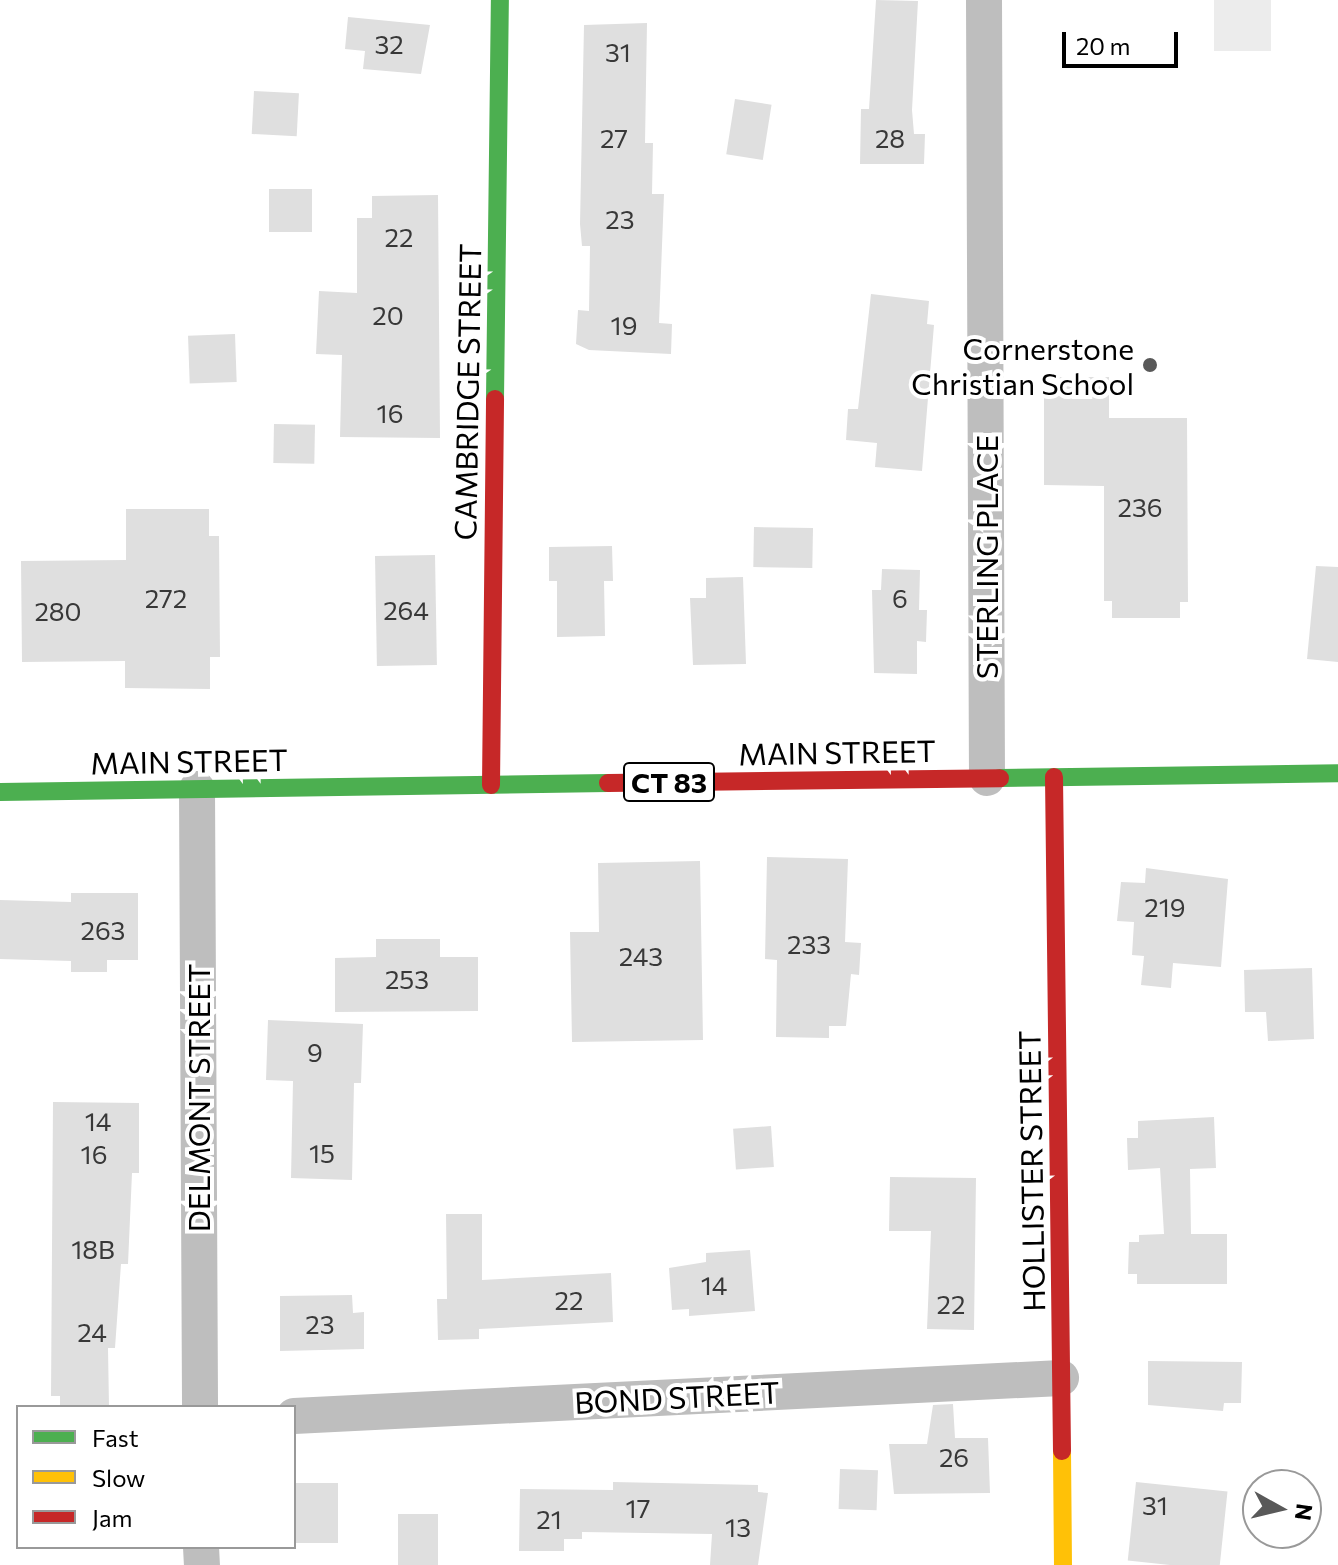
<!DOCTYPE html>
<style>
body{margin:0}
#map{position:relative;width:1338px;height:1565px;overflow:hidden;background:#fff;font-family:Commissioner,sans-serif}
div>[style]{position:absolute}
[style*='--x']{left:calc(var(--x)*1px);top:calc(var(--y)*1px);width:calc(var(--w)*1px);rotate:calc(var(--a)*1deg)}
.green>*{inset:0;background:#ececec;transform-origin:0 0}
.building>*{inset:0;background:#dfdfdf;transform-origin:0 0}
.street>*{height:36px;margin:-18px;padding:0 18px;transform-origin:18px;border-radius:18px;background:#bebebe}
.fast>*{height:18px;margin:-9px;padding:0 9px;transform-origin:9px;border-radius:9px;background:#4caf50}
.slow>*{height:18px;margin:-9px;padding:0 9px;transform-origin:9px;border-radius:9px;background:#ffc107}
.jam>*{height:18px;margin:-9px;padding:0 9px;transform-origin:9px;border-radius:9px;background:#c62828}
.dots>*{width:22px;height:22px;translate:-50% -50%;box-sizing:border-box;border:4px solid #fff;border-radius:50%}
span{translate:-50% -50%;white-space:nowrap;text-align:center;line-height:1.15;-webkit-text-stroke:8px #fff;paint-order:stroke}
.number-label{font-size:26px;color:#383838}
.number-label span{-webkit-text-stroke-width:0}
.shield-label span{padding:2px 6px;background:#fff;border:2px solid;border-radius:6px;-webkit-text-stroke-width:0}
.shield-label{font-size:28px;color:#000;font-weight:700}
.poi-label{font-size:30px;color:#000}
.right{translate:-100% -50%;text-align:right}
.street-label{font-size:30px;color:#000}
.legend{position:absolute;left:16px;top:1405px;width:280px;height:144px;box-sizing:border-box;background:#fff;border:2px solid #999;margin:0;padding:10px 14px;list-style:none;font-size:24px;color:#000}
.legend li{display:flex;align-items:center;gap:16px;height:40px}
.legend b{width:40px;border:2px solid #999}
.north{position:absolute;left:1242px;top:1469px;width:80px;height:80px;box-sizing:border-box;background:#fff;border:2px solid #999;border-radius:50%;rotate:98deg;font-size:22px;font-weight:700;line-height:32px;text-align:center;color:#000}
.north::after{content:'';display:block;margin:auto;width:28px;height:36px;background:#595959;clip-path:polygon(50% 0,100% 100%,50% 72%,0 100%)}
.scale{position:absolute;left:1062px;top:32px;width:116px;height:36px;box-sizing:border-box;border:4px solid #000;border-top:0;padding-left:10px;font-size:24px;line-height:28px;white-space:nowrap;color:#000;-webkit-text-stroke:6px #fff;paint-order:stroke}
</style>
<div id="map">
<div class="green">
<i style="left:1214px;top:0;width:57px;height:51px"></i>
</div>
<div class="building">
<i style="clip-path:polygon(876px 0,918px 1px,912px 110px,914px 134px,925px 134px,924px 164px,860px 164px,861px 109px,869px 109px)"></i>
<i style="clip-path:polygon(348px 17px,430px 25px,421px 74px,363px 69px,365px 51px,345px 49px)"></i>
<i style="clip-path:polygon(647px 23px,645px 143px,653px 143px,652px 194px,664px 194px,659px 323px,672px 324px,671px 354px,589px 350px,576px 344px,578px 310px,589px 311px,590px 246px,582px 246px,580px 224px,584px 25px)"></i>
<i style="left:254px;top:91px;width:45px;height:43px;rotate:3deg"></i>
<i style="left:735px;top:99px;width:37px;height:56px;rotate:9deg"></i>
<i style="left:269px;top:189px;width:43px;height:43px"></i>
<i style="clip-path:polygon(438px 195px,440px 438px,340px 437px,342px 355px,316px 354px,319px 291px,357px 293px,357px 218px,372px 218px,372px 196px)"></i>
<i style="clip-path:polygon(871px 294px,929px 301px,927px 324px,934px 325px,922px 471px,875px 467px,877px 443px,846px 440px,848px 409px,858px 409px)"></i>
<i style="left:235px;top:334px;width:48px;height:47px;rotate:88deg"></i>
<i style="clip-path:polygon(1044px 377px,1109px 377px,1109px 418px,1187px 418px,1188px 602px,1180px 602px,1180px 618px,1112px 618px,1112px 601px,1104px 601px,1104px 486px,1044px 485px)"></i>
<i style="left:274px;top:424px;width:41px;height:39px;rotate:1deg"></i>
<i style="clip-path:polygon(126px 509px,209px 509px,209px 536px,219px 536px,220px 657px,210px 657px,210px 689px,125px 688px,125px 661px,22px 662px,21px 561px,126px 560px)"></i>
<i style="left:754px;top:527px;width:59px;height:40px;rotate:1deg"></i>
<i style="clip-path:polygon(612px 546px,613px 581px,604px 581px,605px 636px,557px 637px,557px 581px,549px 581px,549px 547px)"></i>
<i style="left:435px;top:555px;width:110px;height:60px;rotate:89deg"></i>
<i style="clip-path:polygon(1316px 566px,1338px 567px,1338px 662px,1307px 659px)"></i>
<i style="clip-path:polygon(882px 569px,920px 570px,919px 610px,927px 610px,926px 642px,917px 641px,917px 674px,874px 673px,872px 590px,881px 590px)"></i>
<i style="clip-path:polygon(743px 577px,746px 664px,693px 665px,690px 598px,706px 598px,706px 578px)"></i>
<i style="clip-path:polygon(767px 857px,848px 859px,845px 942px,861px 943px,859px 975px,851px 974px,846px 1026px,829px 1026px,829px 1038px,776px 1037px,777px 960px,765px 959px)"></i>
<i style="clip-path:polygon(700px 861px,703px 1040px,572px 1042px,570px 932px,599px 932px,598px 863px)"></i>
<i style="clip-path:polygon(1146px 868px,1228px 879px,1221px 967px,1173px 963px,1171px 988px,1141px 985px,1144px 956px,1132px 955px,1134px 922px,1117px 921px,1121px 882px,1145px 883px)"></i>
<i style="clip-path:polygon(71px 893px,138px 893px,138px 960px,107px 960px,107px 972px,71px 972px,71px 961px,0 959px,0 900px,71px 902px)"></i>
<i style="clip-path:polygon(376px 939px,440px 939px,440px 957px,478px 957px,478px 1011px,335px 1012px,335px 958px,376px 957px)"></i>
<i style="clip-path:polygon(1312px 968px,1314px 1039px,1268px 1041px,1266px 1012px,1245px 1012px,1244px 970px)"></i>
<i style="clip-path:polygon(268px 1020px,363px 1024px,361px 1083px,354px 1083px,352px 1180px,291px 1178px,293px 1081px,266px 1080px)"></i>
<i style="clip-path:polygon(53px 1102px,139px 1103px,139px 1173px,132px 1173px,128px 1264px,121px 1264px,115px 1348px,108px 1348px,109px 1407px,60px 1407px,60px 1396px,51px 1396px)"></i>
<i style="clip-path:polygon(1214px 1117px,1216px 1168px,1190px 1169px,1191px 1234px,1227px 1234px,1227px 1284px,1137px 1284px,1137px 1274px,1128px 1274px,1129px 1242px,1139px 1242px,1139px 1235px,1164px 1234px,1160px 1168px,1128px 1170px,1127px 1138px,1138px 1138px,1138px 1121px)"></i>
<i style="left:771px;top:1126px;width:41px;height:38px;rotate:86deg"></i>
<i style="clip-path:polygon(890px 1177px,976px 1178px,974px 1330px,927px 1329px,931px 1231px,889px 1231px)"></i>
<i style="clip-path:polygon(446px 1214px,482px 1214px,482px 1280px,611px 1273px,613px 1322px,479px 1329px,479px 1339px,438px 1340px,437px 1299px,447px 1299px)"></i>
<i style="clip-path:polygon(750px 1250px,755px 1311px,689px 1316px,689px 1309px,672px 1310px,669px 1268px,706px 1262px,706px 1253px)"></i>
<i style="clip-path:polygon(352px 1295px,353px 1313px,364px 1312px,364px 1349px,280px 1351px,280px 1296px)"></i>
<i style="clip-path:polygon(1148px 1361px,1242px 1362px,1241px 1403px,1224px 1403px,1223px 1411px,1148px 1405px)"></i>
<i style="clip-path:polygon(953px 1404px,955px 1438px,988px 1438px,990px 1493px,894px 1494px,889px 1444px,927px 1444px,933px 1405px)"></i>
<i style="left:840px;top:1469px;width:38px;height:40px;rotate:2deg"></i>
<i style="clip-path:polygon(613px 1482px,758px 1485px,758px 1492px,768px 1493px,758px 1565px,710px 1565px,712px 1534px,582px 1532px,582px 1539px,564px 1539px,564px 1551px,519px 1551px,520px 1489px,613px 1490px)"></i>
<i style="left:1136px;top:1482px;width:92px;height:79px;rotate:6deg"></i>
<i style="left:294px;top:1483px;width:44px;height:60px"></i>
<i style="left:398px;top:1514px;width:40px;height:51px"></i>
</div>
<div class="street">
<i style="--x:984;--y:0;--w:778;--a:89.78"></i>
<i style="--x:197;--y:789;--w:618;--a:89.72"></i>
<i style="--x:294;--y:1416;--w:768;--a:-2.84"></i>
<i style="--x:201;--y:1547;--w:18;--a:87"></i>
</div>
<div class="fast">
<i style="--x:495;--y:399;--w:399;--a:-89.3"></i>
<i style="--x:1000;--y:778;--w:338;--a:-0.8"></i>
<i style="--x:0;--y:792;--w:608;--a:-0.85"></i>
</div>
<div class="slow">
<i style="--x:1062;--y:1451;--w:114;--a:89.5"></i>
</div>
<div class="jam">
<i style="--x:1054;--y:777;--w:674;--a:89.32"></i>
<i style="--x:608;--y:783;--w:392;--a:-0.7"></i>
<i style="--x:491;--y:785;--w:386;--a:-89.4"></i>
</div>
<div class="dots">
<i style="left:1150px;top:365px;background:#595959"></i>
</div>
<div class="number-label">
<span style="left:389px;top:44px">32</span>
<span style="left:618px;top:52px">31</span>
<span style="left:614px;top:138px">27</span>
<span style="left:890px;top:138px">28</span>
<span style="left:620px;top:219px">23</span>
<span style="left:399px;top:237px">22</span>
<span style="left:388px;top:315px">20</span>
<span style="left:624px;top:325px">19</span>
<span style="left:390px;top:413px">16</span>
<span style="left:1140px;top:507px">236</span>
<span style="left:166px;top:598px">272</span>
<span style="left:900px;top:598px">6</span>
<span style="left:406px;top:610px">264</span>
<span style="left:58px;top:611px">280</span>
<span style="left:1165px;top:907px">219</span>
<span style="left:103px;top:930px">263</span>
<span style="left:809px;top:944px">233</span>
<span style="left:641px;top:956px">243</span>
<span style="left:407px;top:979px">253</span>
<span style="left:315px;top:1052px">9</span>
<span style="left:98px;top:1121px">14</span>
<span style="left:322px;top:1153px">15</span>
<span style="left:94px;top:1154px">16</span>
<span style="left:93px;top:1249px">18B</span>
<span style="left:714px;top:1285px">14</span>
<span style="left:569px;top:1300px">22</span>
<span style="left:951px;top:1304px">22</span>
<span style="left:320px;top:1324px">23</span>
<span style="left:92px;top:1332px">24</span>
<span style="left:954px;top:1457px">26</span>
<span style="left:1155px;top:1505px">31</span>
<span style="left:638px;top:1508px">17</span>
<span style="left:549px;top:1519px">21</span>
<span style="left:738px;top:1527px">13</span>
</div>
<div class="shield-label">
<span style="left:669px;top:782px">CT 83</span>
</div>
<div class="poi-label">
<span class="right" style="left:1134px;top:365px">Cornerstone<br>Christian School</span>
</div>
<div class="street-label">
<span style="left:467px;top:392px;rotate:-89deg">CAMBRIDGE STREET</span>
<span style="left:986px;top:557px;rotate:-90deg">STERLING PLACE</span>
<span style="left:837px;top:752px;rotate:-1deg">MAIN STREET</span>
<span style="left:189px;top:761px;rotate:-1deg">MAIN STREET</span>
<span style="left:198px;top:1098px;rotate:-90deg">DELMONT STREET</span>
<span style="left:1031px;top:1171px;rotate:-91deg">HOLLISTER STREET</span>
<span style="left:677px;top:1397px;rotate:-3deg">BOND STREET</span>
</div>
<ul class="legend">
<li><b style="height:10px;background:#4caf50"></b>Fast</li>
<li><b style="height:10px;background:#ffc107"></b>Slow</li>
<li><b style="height:10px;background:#c62828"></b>Jam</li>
</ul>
<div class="north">N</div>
<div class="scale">20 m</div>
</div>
